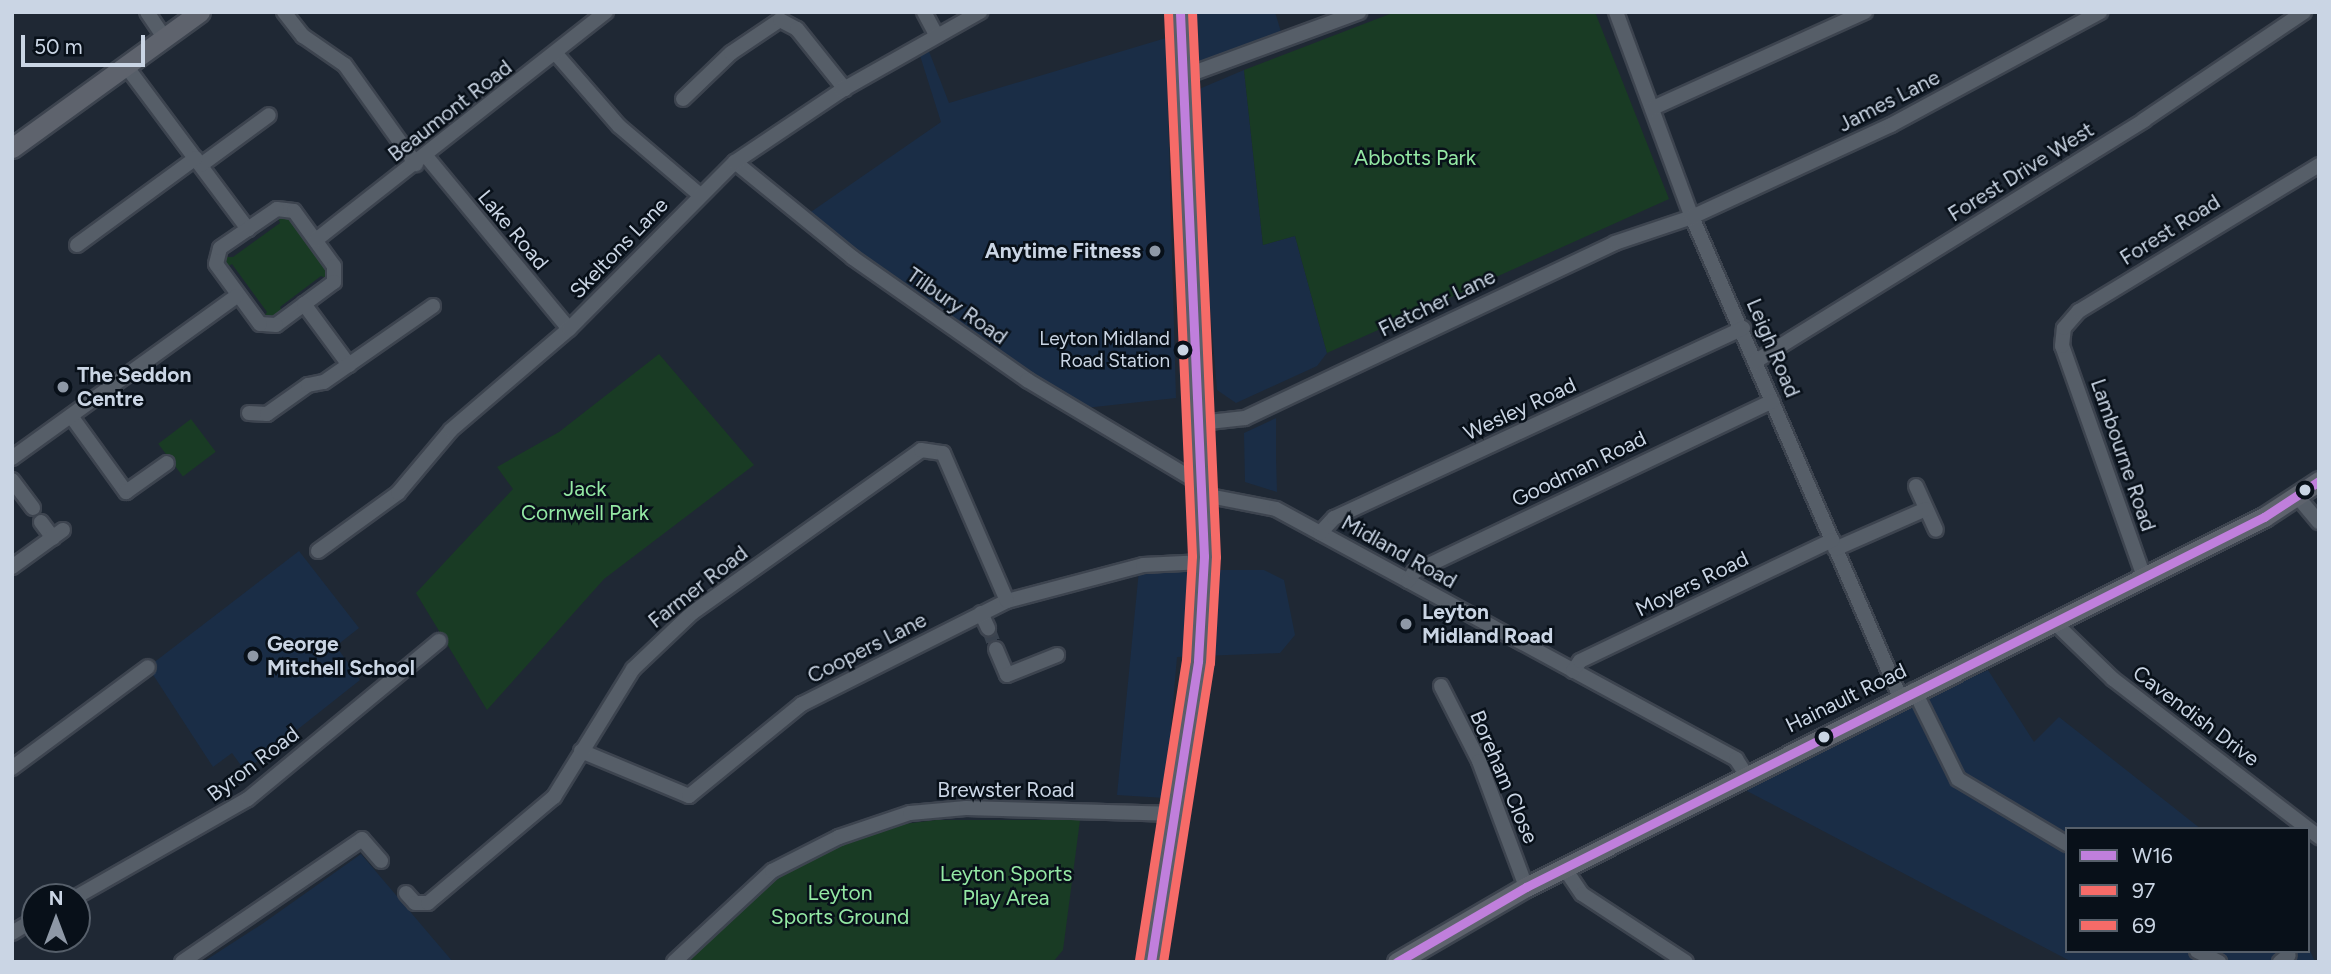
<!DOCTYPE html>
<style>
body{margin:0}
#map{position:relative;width:2331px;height:974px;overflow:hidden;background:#1f2834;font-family:Figtree,sans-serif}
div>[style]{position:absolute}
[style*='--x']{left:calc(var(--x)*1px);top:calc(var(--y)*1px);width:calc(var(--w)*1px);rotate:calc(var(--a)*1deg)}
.built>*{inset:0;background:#1a2d46}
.green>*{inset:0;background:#193b24;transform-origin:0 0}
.street-tunnel>*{height:14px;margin-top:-7px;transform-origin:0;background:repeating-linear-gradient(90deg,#39424e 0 14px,transparent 0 21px)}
.roads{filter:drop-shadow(2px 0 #3d444f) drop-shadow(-2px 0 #3d444f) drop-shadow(0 2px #3d444f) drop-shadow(0 -2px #3d444f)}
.street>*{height:14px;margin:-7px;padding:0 7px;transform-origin:7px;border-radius:7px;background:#565e68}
.secondary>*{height:19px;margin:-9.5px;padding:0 9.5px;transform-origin:9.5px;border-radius:9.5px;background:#5e636d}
.primary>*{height:23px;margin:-11.5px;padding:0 11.5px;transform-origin:11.5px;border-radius:11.5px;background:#5a5e69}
.bus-1>*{height:9px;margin:-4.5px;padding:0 4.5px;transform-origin:4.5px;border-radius:4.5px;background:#c07fdc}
.bus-2>*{height:9px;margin:-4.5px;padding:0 4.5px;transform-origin:4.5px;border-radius:4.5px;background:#f66b68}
.bus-3>*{height:9px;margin:-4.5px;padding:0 4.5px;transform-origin:4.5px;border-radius:4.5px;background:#f66b68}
.dots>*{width:19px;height:19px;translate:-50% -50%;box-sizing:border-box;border:4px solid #081019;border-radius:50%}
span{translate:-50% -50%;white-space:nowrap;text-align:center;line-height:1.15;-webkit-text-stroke:5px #081019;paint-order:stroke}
.bus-label{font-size:19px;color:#cad5e4}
.right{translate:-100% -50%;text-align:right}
.street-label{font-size:21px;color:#cad5e4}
.park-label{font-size:21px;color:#94e9a4}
.poi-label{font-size:21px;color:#cad5e4;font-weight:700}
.left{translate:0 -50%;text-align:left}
.frame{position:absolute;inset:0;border:14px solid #cad5e4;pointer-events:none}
.legend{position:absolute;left:2065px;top:827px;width:245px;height:126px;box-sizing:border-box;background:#081019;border:2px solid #565f6a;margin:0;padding:9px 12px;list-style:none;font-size:21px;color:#cad5e4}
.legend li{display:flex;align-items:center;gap:14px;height:35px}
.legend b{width:35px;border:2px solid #565f6a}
.north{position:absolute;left:21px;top:883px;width:70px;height:70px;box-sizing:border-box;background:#081019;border:2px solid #565f6a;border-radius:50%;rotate:0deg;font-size:19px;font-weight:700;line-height:28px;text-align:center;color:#cad5e4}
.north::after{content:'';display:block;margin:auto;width:24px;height:32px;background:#8e98a6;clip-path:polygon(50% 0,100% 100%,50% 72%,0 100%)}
.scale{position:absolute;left:21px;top:35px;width:124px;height:32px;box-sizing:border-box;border:4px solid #cad5e4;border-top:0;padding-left:9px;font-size:21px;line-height:24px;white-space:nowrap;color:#cad5e4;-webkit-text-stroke:5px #081019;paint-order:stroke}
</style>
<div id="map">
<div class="built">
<i style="clip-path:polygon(1191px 12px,1275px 12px,1281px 32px,1193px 65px)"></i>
<i style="clip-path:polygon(1166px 38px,1176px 398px,1076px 409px,805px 216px,941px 122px,917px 46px,925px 41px,949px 103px)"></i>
<i style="clip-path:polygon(1244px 70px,1263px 245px,1295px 236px,1327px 353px,1317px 366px,1236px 403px,1217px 390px,1192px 92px)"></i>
<i style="clip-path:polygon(1276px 418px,1276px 459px,1277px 492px,1245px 482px,1244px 433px)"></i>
<i style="clip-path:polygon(299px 551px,359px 628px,336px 646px,360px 680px,245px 771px,232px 753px,213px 767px,148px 667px)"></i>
<i style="clip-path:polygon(1139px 570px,1264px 570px,1284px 580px,1295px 635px,1280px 653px,1177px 657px,1165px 798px,1117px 795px)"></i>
<i style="clip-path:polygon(1988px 670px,2034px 742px,2059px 717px,2201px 829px,2067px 829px,2067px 951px,2308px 946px,2315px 962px,2072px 962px,1747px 791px,1759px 774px)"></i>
<i style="clip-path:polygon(361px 854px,453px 962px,203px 962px,262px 924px)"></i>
</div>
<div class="green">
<i style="clip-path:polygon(1395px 12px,1595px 12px,1669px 199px,1327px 353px,1295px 236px,1263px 245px,1244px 70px)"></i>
<i style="clip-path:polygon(289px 216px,327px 267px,328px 279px,321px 276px,280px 307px,283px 312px,274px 319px,264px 317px,267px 312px,232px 264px,227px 267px,225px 257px,233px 257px,280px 223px,278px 218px)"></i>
<i style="clip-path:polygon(659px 354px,754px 465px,604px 579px,487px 710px,416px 593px,513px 489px,497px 467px,559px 432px)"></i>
<i style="left:191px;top:419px;width:41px;height:41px;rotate:53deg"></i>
<i style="clip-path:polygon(936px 820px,1080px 820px,1063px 950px,1053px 962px,688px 962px,760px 891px,807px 859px,896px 825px)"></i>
</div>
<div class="street-tunnel">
<i style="--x:988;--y:628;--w:22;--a:69"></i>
</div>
<div class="roads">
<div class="street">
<i style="--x:147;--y:12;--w:32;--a:56"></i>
<i style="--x:284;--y:12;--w:31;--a:52"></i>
<i style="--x:303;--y:36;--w:51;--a:34.6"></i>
<i style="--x:345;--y:65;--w:122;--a:54.4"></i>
<i style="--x:924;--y:12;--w:26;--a:62"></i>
<i style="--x:1616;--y:12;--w:219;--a:69.7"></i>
<i style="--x:1692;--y:217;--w:523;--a:66.57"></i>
<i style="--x:557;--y:55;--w:94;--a:48.9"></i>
<i style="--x:619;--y:126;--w:105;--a:40.4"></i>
<i style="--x:126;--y:66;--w:204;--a:53.2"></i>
<i style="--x:1180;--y:78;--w:191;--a:-20.2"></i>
<i style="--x:683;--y:99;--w:66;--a:-43.8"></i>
<i style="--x:731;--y:53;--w:59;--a:-34"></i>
<i style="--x:780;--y:20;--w:19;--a:28"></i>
<i style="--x:797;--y:29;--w:77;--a:51.3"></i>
<i style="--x:1653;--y:108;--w:233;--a:-24.4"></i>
<i style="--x:426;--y:156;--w:224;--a:50.4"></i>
<i style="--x:735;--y:162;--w:152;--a:39.1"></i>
<i style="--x:853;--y:258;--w:213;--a:35"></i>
<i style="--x:1027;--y:380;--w:206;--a:30.9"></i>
<i style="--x:201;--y:165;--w:84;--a:-36.3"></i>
<i style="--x:277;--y:209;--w:17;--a:7"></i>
<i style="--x:294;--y:211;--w:68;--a:54"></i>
<i style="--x:334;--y:266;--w:16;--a:90"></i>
<i style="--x:334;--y:282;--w:72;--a:143.4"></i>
<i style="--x:276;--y:325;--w:16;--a:-176"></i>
<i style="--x:260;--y:324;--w:74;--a:-126.3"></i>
<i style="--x:216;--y:264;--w:16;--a:-76"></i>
<i style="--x:220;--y:248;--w:69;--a:-34.4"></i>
<i style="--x:316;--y:240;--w:369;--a:-38.2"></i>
<i style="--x:77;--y:245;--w:147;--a:-36.2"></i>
<i style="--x:304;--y:304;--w:76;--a:53.6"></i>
<i style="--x:1756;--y:361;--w:457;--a:-31.8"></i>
<i style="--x:2144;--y:120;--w:193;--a:-34"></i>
<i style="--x:249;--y:413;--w:18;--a:3"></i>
<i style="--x:267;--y:414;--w:50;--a:-35.3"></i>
<i style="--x:308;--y:385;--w:16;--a:-11"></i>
<i style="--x:324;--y:382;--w:133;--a:-34.9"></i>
<i style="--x:71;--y:416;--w:94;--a:54.1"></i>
<i style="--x:126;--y:492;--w:50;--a:-35.3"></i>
<i style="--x:1200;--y:423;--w:45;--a:-6.3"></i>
<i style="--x:1245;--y:418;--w:409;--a:-25.3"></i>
<i style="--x:1615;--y:243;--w:81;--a:-18.7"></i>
<i style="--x:1692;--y:217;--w:219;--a:-24.8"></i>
<i style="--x:1891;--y:125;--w:238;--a:-28.4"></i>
<i style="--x:12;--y:458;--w:277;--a:-35.8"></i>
<i style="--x:12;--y:480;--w:35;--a:53"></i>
<i style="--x:1916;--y:486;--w:48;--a:65.6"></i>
<i style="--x:1204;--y:495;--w:73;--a:11"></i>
<i style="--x:1276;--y:509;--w:524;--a:28.52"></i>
<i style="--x:1736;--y:759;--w:17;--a:57"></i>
<i style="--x:2297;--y:496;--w:34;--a:50"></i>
<i style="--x:41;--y:522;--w:20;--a:53"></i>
<i style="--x:1320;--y:533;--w:21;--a:-47"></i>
<i style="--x:1334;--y:518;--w:451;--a:-24.9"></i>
<i style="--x:1835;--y:549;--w:99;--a:-23.7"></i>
<i style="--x:318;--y:551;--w:99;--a:-35.9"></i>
<i style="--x:398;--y:493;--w:82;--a:-49.9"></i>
<i style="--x:451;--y:430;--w:155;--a:-40.6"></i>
<i style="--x:569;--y:329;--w:235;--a:-45.2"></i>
<i style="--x:735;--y:162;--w:129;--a:-33.9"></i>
<i style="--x:842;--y:90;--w:159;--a:-29.5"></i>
<i style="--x:12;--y:567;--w:63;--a:-36"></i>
<i style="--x:2144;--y:577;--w:245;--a:-109.5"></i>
<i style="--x:2062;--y:346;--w:18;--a:-84"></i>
<i style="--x:2064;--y:328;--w:23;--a:-49"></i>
<i style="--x:2079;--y:311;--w:281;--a:-31.3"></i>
<i style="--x:1408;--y:581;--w:11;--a:-56"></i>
<i style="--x:1414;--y:572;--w:397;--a:-25.5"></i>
<i style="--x:981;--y:613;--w:17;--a:65"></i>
<i style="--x:2054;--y:622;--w:82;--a:44"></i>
<i style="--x:2113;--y:679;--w:260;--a:37.5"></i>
<i style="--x:996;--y:649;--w:28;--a:67"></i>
<i style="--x:1007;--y:675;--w:54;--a:-21.8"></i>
<i style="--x:1573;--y:671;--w:12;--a:-55"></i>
<i style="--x:1580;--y:661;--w:280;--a:-25.6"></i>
<i style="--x:1441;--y:686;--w:84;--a:63.1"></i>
<i style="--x:1479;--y:761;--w:134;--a:69.5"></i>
<i style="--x:1914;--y:690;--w:99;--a:63.7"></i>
<i style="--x:1958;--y:779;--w:127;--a:30.8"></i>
<i style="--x:581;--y:751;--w:117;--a:22.6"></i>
<i style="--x:689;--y:796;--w:146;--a:-39.2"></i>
<i style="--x:802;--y:704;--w:229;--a:-26.7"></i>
<i style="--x:1007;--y:601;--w:141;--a:-14.8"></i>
<i style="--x:1143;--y:565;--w:61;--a:-2.8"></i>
<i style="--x:12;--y:768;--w:169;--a:-36.6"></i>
<i style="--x:1565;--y:869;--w:30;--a:56"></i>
<i style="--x:1582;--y:894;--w:124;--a:33.2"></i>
<i style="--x:406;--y:893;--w:13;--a:48"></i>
<i style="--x:415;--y:903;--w:13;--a:0"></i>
<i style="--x:428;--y:903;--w:165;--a:-40.1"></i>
<i style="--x:554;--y:797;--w:150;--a:-58.3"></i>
<i style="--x:633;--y:669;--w:81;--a:-43.5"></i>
<i style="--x:692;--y:613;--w:281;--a:-35.4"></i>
<i style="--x:921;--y:450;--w:22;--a:8"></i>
<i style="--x:943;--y:453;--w:161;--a:66.6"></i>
<i style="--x:76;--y:897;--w:198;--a:-29.7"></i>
<i style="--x:248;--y:799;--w:248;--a:-39.6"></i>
<i style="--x:12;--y:933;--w:27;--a:-31"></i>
<i style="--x:2197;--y:951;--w:25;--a:27"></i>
<i style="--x:182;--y:962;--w:218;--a:-34.3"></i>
<i style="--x:362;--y:839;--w:29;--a:49"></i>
<i style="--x:674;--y:962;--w:134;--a:-42.9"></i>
<i style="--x:772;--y:871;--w:75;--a:-26.9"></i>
<i style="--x:839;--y:837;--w:75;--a:-18.7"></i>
<i style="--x:910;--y:813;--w:56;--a:-5.1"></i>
<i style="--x:966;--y:808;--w:211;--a:1.6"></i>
<i style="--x:2280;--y:962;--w:11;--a:-38"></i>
</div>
<div class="secondary">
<i style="--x:12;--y:148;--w:232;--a:-35.9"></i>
<i style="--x:1397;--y:962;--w:149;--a:-30.2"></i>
<i style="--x:1526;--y:887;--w:826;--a:-26.63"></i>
<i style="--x:2264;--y:517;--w:66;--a:-33.2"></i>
</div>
<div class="primary">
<i style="--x:1151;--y:962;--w:305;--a:-81.1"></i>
<i style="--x:1198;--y:661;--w:105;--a:-86.7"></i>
<i style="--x:1204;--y:556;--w:545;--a:-92.53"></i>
</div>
</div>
<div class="bus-1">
<i style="--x:1151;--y:962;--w:305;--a:-81.1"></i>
<i style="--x:1198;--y:661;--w:105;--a:-86.7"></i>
<i style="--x:1204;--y:556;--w:545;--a:-92.53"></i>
<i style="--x:1397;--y:962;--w:149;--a:-30.2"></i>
<i style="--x:1526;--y:887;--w:826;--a:-26.63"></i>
<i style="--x:2264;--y:517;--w:66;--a:-33.2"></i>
</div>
<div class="bus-2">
<i style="--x:1163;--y:962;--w:303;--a:-81.1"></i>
<i style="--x:1210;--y:663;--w:106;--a:-86.8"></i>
<i style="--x:1216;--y:557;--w:546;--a:-92.52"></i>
</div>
<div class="bus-3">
<i style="--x:1139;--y:960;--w:304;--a:-81.1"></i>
<i style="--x:1186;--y:660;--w:104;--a:-86.7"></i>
<i style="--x:1192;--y:556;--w:544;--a:-92.53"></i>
</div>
<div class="dots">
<i style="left:1155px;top:251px;background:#8e98a6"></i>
<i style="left:1183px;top:350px;background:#cad5e4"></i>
<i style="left:63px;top:387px;background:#8e98a6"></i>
<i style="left:2305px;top:490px;background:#cad5e4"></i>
<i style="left:1406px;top:624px;background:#8e98a6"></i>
<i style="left:253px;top:656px;background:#8e98a6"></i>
<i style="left:1824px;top:737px;background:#cad5e4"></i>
</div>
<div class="bus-label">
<span class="right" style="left:1170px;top:350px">Leyton Midland<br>Road Station</span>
</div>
<div class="street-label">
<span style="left:1889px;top:101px;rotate:-27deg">James Lane</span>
<span style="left:450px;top:111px;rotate:-38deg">Beaumont Road</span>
<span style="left:2021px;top:172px;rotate:-32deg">Forest Drive West</span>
<span style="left:513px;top:230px;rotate:50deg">Lake Road</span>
<span style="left:2170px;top:230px;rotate:-32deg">Forest Road</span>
<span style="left:619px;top:248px;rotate:-46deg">Skeltons Lane</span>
<span style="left:1437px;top:303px;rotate:-26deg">Fletcher Lane</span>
<span style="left:957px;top:306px;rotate:35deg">Tilbury Road</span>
<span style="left:1773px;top:348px;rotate:67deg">Leigh Road</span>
<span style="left:1520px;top:409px;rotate:-25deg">Wesley Road</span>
<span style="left:2123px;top:455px;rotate:71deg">Lambourne Road</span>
<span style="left:1579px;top:469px;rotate:-26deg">Goodman Road</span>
<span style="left:1399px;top:552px;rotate:29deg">Midland Road</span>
<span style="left:1692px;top:584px;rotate:-26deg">Moyers Road</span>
<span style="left:698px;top:587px;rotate:-38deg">Farmer Road</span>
<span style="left:867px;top:648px;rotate:-27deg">Coopers Lane</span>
<span style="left:1846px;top:698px;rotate:-26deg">Hainault Road</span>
<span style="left:2196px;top:716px;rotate:37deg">Cavendish Drive</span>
<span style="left:253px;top:764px;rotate:-37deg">Byron Road</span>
<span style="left:1504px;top:777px;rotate:67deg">Boreham Close</span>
<span style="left:1006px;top:790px">Brewster Road</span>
</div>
<div class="park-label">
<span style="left:1415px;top:158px">Abbotts Park</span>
<span style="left:585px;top:501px">Jack<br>Cornwell Park</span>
<span style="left:1006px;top:886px">Leyton Sports<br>Play Area</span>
<span style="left:840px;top:905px">Leyton<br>Sports Ground</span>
</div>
<div class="poi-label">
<span class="right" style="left:1141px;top:251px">Anytime Fitness</span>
<span class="left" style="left:77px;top:387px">The Seddon<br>Centre</span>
<span class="left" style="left:1422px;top:624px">Leyton<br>Midland Road</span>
<span class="left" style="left:267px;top:656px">George<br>Mitchell School</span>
</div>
<div class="frame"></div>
<ul class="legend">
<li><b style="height:9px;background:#c07fdc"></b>W16</li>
<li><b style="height:9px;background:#f66b68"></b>97</li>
<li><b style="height:9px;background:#f66b68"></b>69</li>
</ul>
<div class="north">N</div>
<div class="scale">50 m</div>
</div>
